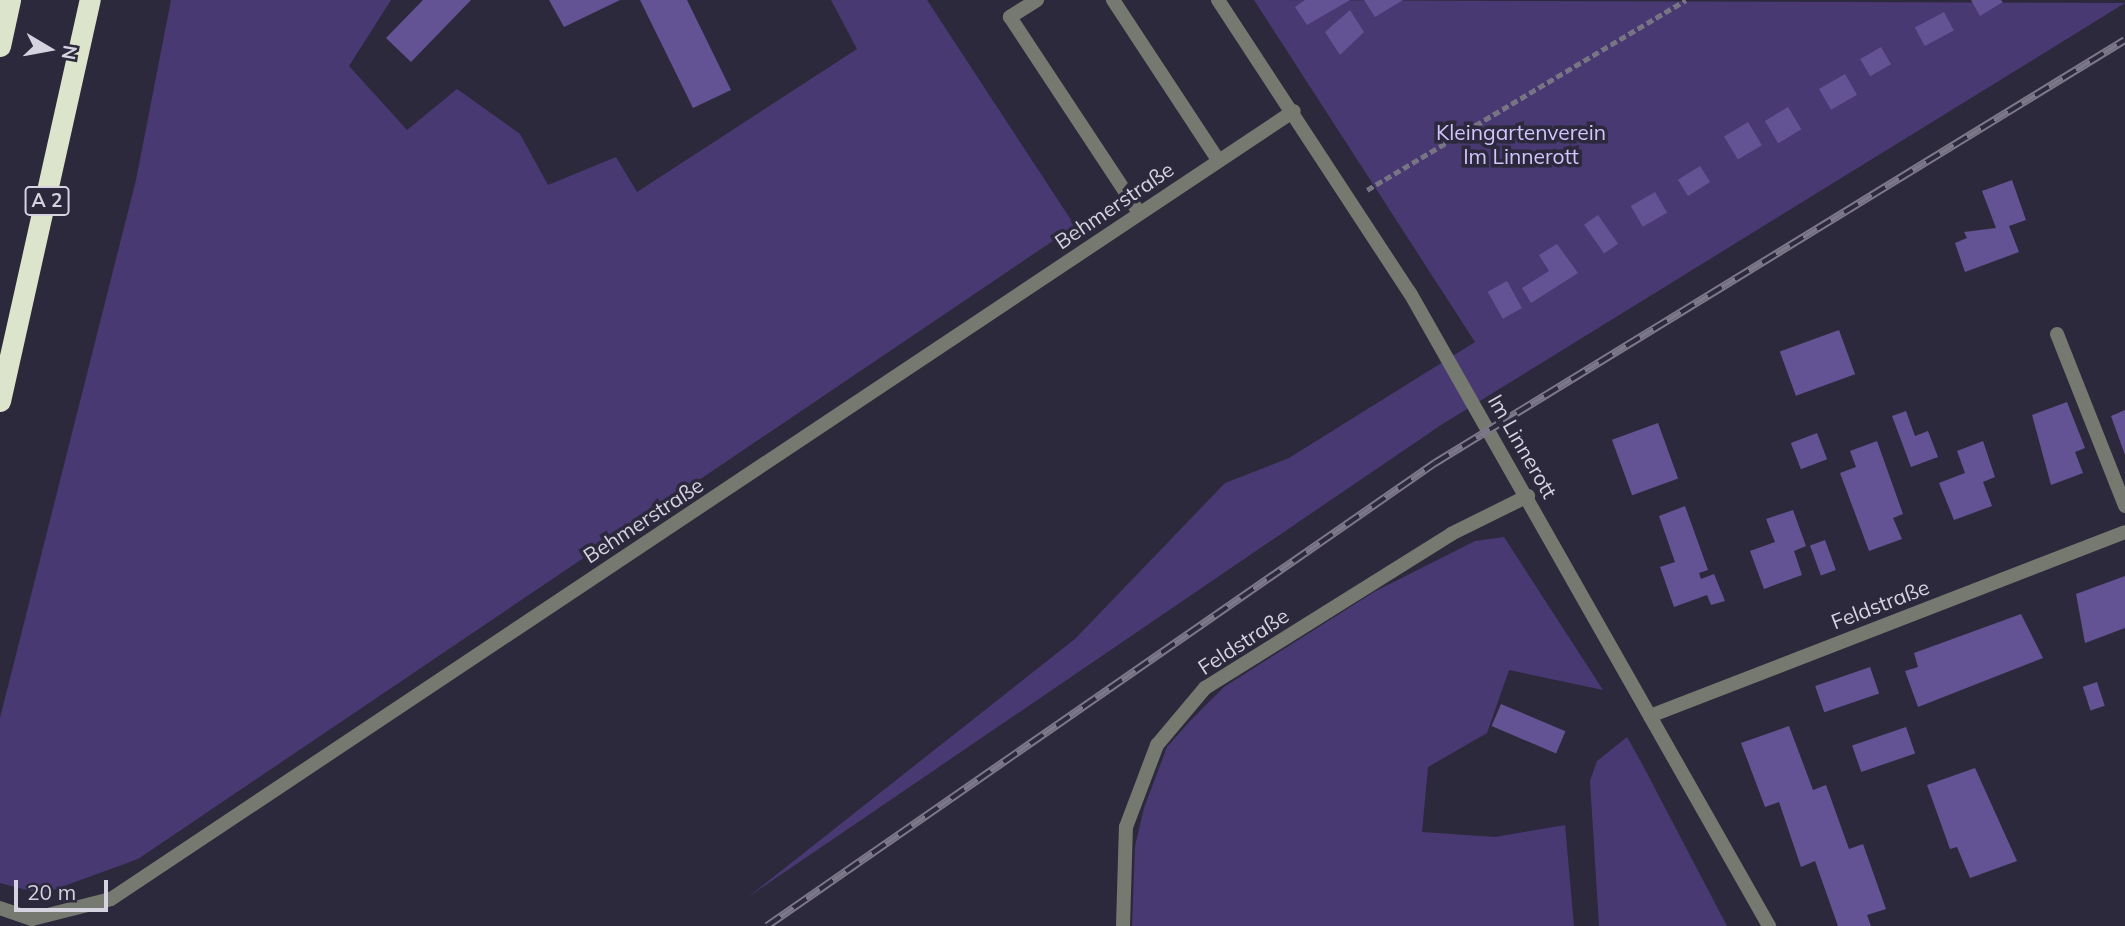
<!DOCTYPE html>
<meta charset="utf-8">
<style>
body{margin:0}
#map{position:relative;width:2125px;height:926px;overflow:hidden;background:#2d293c;font-family:Mulish,sans-serif}
div>[style]{position:absolute}
[style*='--x']{left:calc(var(--x)*1px);top:calc(var(--y)*1px);width:calc(var(--w)*1px);rotate:calc(var(--a)*1deg)}
.green>*{inset:0;background:#493972}
.building>*{inset:0;background:#645394;transform-origin:0 0}
.path>*{height:4.5px;margin-top:-2.25px;transform-origin:0;background:repeating-linear-gradient(90deg,#777484 0 7px,transparent 0 10.5px)}
.lane>*{height:14px;margin:-7px;padding:0 7px;transform-origin:7px;border-radius:7px;background:#76796f}
.street>*{height:14px;margin:-7px;padding:0 7px;transform-origin:7px;border-radius:7px;background:#76796f}
.highway>*{height:21px;margin:-10.5px;padding:0 10.5px;transform-origin:10.5px;border-radius:10.5px;background:#dce4cb}
.rail>*{height:8px;margin-top:-4px;transform-origin:0;background:repeating-linear-gradient(90deg,#2d293c 0 16px,#7c7889 0 32px);box-sizing:border-box;border-block:2px solid #7c7889}
span{translate:-50% -50%;white-space:nowrap;text-align:center;line-height:1.15;-webkit-text-stroke:7px #2d293c;paint-order:stroke}
.shield-label span{padding:2px 5px;background:#2d293c;border:2px solid;border-radius:5px;-webkit-text-stroke-width:0}
.shield-label{font-size:19px;color:#d6d3e0;font-weight:700}
.park-label{font-size:21px;color:#d0c5fd}
.street-label{font-size:21px;color:#d6d3e0}
.north{position:absolute;left:14px;top:14px;width:70px;height:70px;-webkit-text-stroke:5px #2d293c;paint-order:stroke;rotate:100deg;font-size:19px;font-weight:700;line-height:28px;text-align:center;color:#d6d3e0}
.north::after{content:'';display:block;margin:auto;width:24px;height:32px;background:#d6d3e0;clip-path:polygon(50% 0,100% 100%,50% 72%,0 100%)}
.scale{position:absolute;left:14px;top:880px;width:94px;height:32px;box-sizing:border-box;border:4px solid #d6d3e0;border-top:0;padding-left:9px;font-size:21px;line-height:24px;white-space:nowrap;color:#d6d3e0;-webkit-text-stroke:5px #2d293c;paint-order:stroke}
</style>
<div id="map">
<div class="green">
<i style="clip-path:polygon(171px 0,391px 0,349px 66px,407px 130px,457px 89px,520px 134px,548px 185px,616px 157px,637px 192px,857px 49px,831px 0,927px 0,1075px 226px,138px 859px,42px 894px,0 883px,0 718px,136px 180px)"></i>
<i style="clip-path:polygon(1254px 0,2125px 3px,1441px 425px,748px 897px,1075px 639px,1225px 483px,1289px 458px,1475px 342px)"></i>
<i style="clip-path:polygon(1504px 537px,1603px 690px,1509px 670px,1487px 733px,1428px 767px,1422px 832px,1495px 837px,1565px 825px,1574px 926px,1132px 926px,1135px 846px,1144px 808px,1167px 747px,1191px 720px,1224px 687px,1374px 592px,1475px 541px)"></i>
<i style="clip-path:polygon(1627px 737px,1641px 762px,1727px 926px,1599px 926px,1590px 781px,1597px 761px)"></i>
</div>
<div class="building">
<i style="clip-path:polygon(423px 0,471px 0,411px 62px,386px 38px)"></i>
<i style="clip-path:polygon(549px 0,620px 0,564px 27px)"></i>
<i style="clip-path:polygon(640px 0,687px 0,731px 90px,693px 108px)"></i>
<i style="clip-path:polygon(1350px 0,1307px 25px,1295px 7px,1305px 0)"></i>
<i style="clip-path:polygon(1364px 0,1403px 0,1375px 17px)"></i>
<i style="clip-path:polygon(1971px 0,2001px 0,2003px 2px,1980px 16px)"></i>
<i style="clip-path:polygon(1350px 10px,1364px 32px,1340px 55px,1325px 32px)"></i>
<i style="left:1944px;top:12px;width:21px;height:33px;rotate:62deg"></i>
<i style="left:1881px;top:47px;width:20px;height:24px;rotate:60deg"></i>
<i style="left:1845px;top:74px;width:24px;height:30px;rotate:60deg"></i>
<i style="left:1788px;top:107px;width:26px;height:27px;rotate:59deg"></i>
<i style="left:1748px;top:122px;width:27px;height:28px;rotate:59deg"></i>
<i style="left:1700px;top:166px;width:19px;height:26px;rotate:58deg"></i>
<i style="clip-path:polygon(2012px 180px,2026px 220px,2009px 226px,2019px 252px,1965px 272px,1955px 243px,1967px 238px,1964px 232px,1996px 228px,1982px 191px)"></i>
<i style="left:1655px;top:192px;width:24px;height:28px;rotate:60deg"></i>
<i style="left:1598px;top:215px;width:35px;height:17px;rotate:55deg"></i>
<i style="clip-path:polygon(1557px 244px,1578px 273px,1531px 303px,1522px 288px,1549px 271px,1539px 255px)"></i>
<i style="left:1507px;top:281px;width:31px;height:22px;rotate:61deg"></i>
<i style="left:1839px;top:330px;width:47px;height:63px;rotate:70deg"></i>
<i style="clip-path:polygon(2067px 402px,2085px 448px,2075px 452px,2083px 473px,2051px 485px,2032px 415px)"></i>
<i style="clip-path:polygon(2125px 410px,2125px 455px,2111px 416px)"></i>
<i style="clip-path:polygon(1906px 411px,1915px 436px,1928px 431px,1938px 457px,1911px 467px,1892px 416px)"></i>
<i style="left:1658px;top:423px;width:59px;height:49px;rotate:70deg"></i>
<i style="left:1817px;top:433px;width:28px;height:28px;rotate:69deg"></i>
<i style="clip-path:polygon(1877px 441px,1903px 514px,1893px 518px,1902px 539px,1869px 551px,1840px 473px,1856px 467px,1850px 451px)"></i>
<i style="clip-path:polygon(1983px 441px,1995px 477px,1983px 482px,1992px 506px,1954px 520px,1939px 483px,1965px 473px,1957px 451px)"></i>
<i style="clip-path:polygon(1685px 506px,1708px 570px,1699px 573px,1701px 579px,1714px 574px,1725px 601px,1711px 605px,1707px 595px,1674px 607px,1660px 567px,1675px 562px,1659px 516px)"></i>
<i style="clip-path:polygon(1793px 510px,1806px 546px,1794px 551px,1802px 575px,1764px 589px,1750px 551px,1775px 542px,1766px 519px)"></i>
<i style="left:1825px;top:540px;width:32px;height:16px;rotate:70deg"></i>
<i style="clip-path:polygon(2125px 576px,2125px 628px,2085px 643px,2076px 594px)"></i>
<i style="clip-path:polygon(2021px 614px,2043px 658px,1918px 707px,1905px 671px,1918px 667px,1914px 653px)"></i>
<i style="left:1870px;top:667px;width:28px;height:58px;rotate:71deg"></i>
<i style="left:2097px;top:682px;width:25px;height:15px;rotate:72deg"></i>
<i style="left:1501px;top:704px;width:70px;height:24px;rotate:23deg"></i>
<i style="clip-path:polygon(1789px 726px,1813px 790px,1826px 785px,1849px 849px,1863px 844px,1886px 909px,1867px 915px,1871px 926px,1838px 926px,1815px 861px,1801px 867px,1779px 802px,1765px 807px,1741px 743px)"></i>
<i style="left:1906px;top:727px;width:28px;height:57px;rotate:71deg"></i>
<i style="clip-path:polygon(1975px 768px,2017px 861px,1970px 878px,1957px 847px,1950px 849px,1927px 785px)"></i>
</div>
<div class="path">
<i style="--x:1367;--y:190;--w:371;--a:-30.8"></i>
</div>
<div class="lane">
<i style="--x:1037;--y:0;--w:32;--a:148"></i>
<i style="--x:1010;--y:17;--w:235;--a:56.6"></i>
<i style="--x:1113;--y:0;--w:191;--a:56.7"></i>
<i style="--x:2057;--y:334;--w:185;--a:68.4"></i>
</div>
<div class="street">
<i style="--x:1218;--y:0;--w:350;--a:56.8"></i>
<i style="--x:1410;--y:293;--w:728;--a:60.44"></i>
<i style="--x:1650;--y:716;--w:509;--a:-21.17"></i>
<i style="--x:0;--y:908;--w:34;--a:19"></i>
<i style="--x:32;--y:919;--w:81;--a:-14.2"></i>
<i style="--x:111;--y:899;--w:1421;--a:-33.67"></i>
<i style="--x:1123;--y:926;--w:99;--a:-88.3"></i>
<i style="--x:1126;--y:827;--w:88;--a:-69.3"></i>
<i style="--x:1157;--y:745;--w:75;--a:-49.9"></i>
<i style="--x:1205;--y:688;--w:290;--a:-32"></i>
<i style="--x:1451;--y:534;--w:86;--a:-26.3"></i>
</div>
<div class="highway">
<i style="--x:0;--y:46;--w:47;--a:-77.7"></i>
<i style="--x:0;--y:401;--w:411;--a:-77.4"></i>
</div>
<div class="rail">
<i style="--x:767;--y:926;--w:813;--a:-34.73"></i>
<i style="--x:1435;--y:463;--w:809;--a:-31.51"></i>
</div>
<div class="shield-label">
<span style="left:47px;top:201px">A 2</span>
</div>
<div class="park-label">
<span style="left:1521px;top:144px">Kleingartenverein<br>Im Linnerott</span>
</div>
<div class="street-label">
<span style="left:1114px;top:205px;rotate:-34deg">Behmerstraße</span>
<span style="left:1523px;top:446px;rotate:60deg">Im Linnerott</span>
<span style="left:643px;top:520px;rotate:-33deg">Behmerstraße</span>
<span style="left:1880px;top:604px;rotate:-21deg">Feldstraße</span>
<span style="left:1243px;top:641px;rotate:-33deg">Feldstraße</span>
</div>
<div class="north">N</div>
<div class="scale">20 m</div>
</div>
